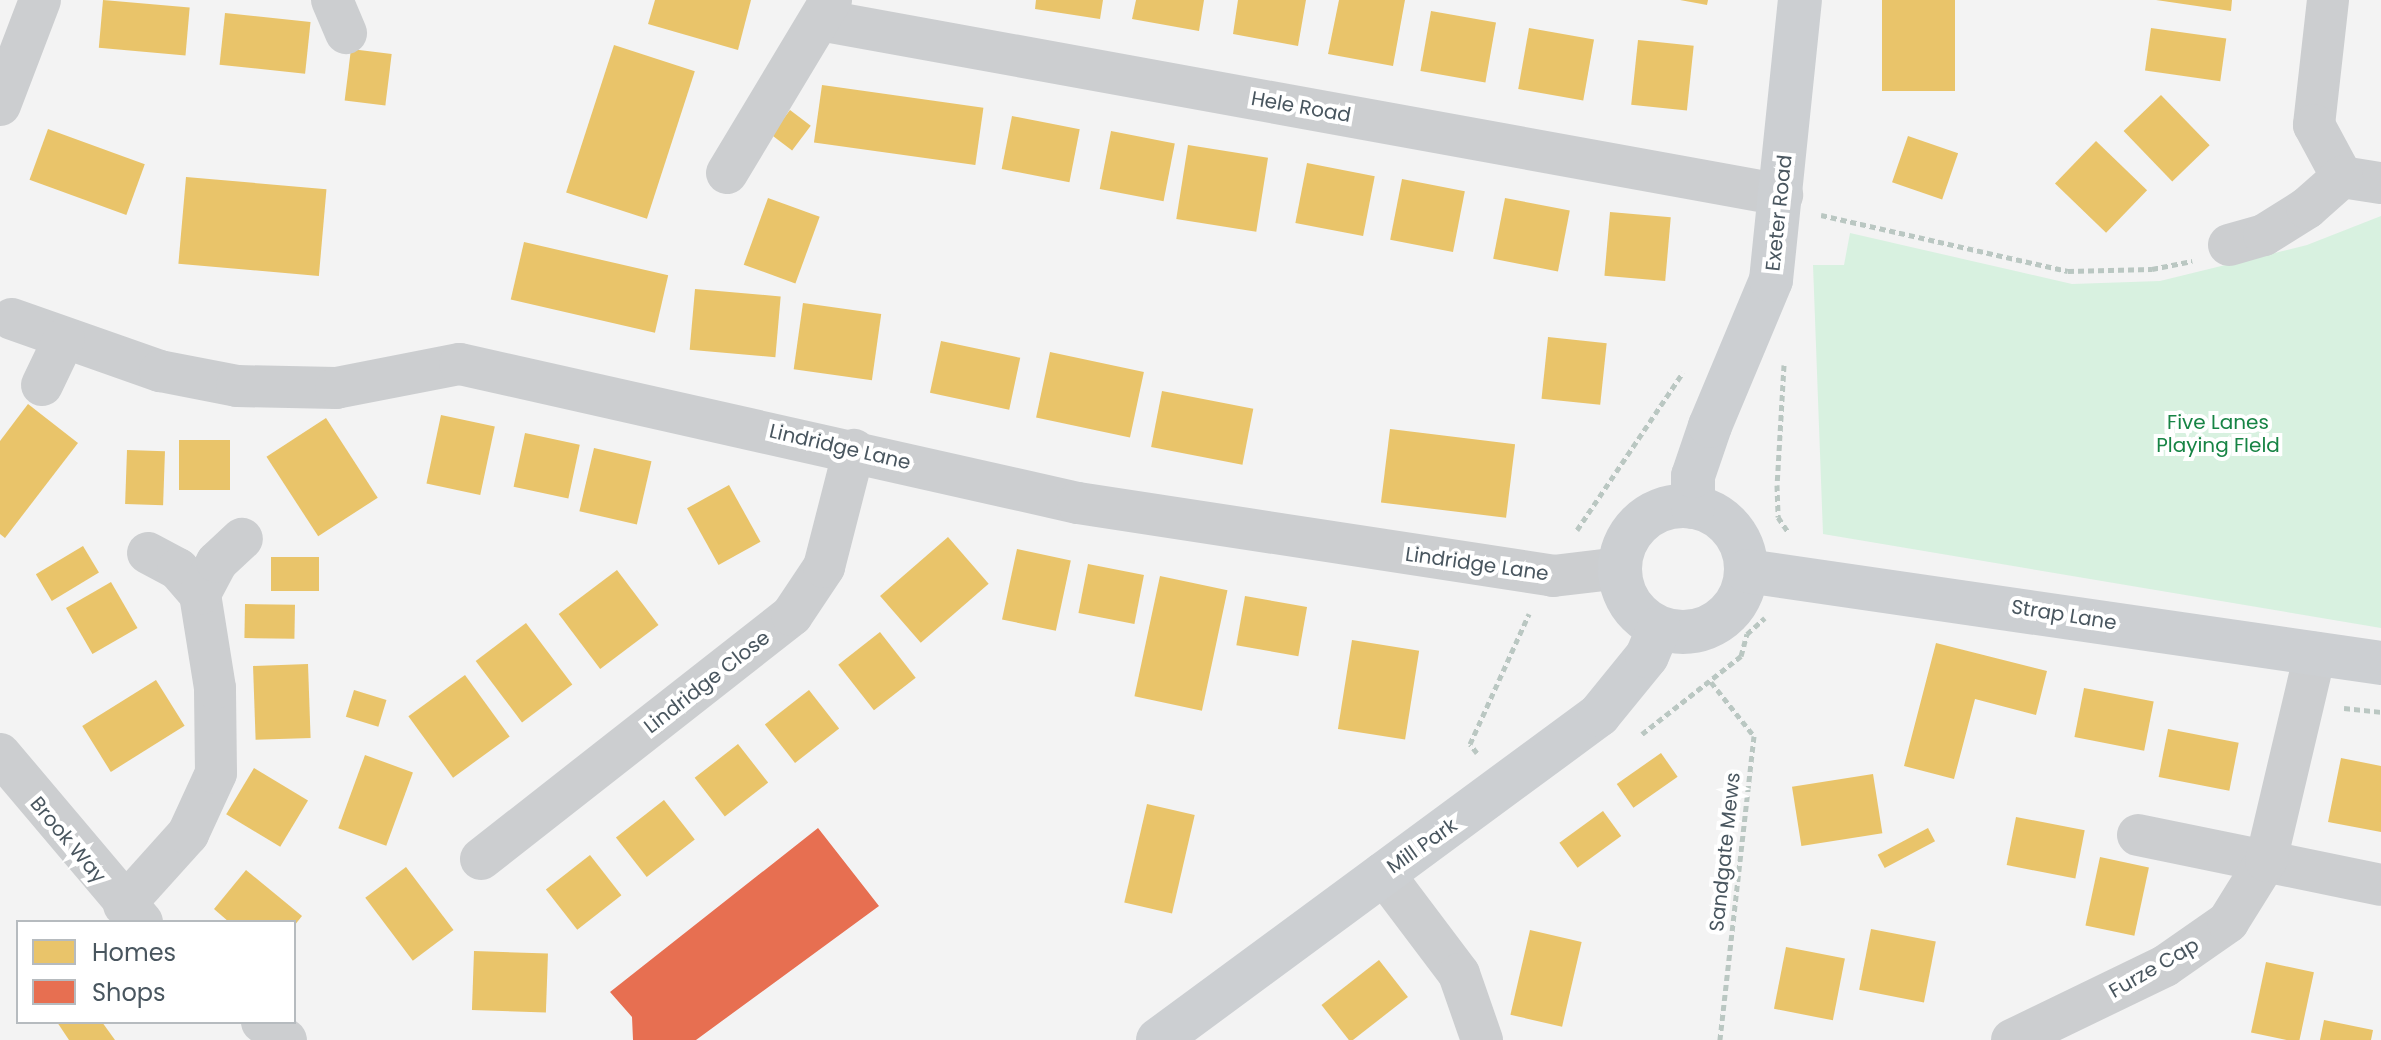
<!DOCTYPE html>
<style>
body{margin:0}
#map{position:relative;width:2381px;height:1040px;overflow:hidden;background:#f3f3f3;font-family:Poppins,sans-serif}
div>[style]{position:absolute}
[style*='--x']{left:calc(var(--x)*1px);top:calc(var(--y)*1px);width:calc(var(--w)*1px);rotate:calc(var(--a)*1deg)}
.green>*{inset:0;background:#d8f1e0}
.homes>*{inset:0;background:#e9c46a;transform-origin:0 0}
.shops>*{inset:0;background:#e76f51}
.path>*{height:5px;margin-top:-2.5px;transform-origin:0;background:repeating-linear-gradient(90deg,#bac7c2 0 6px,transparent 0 10px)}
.minor>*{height:42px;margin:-21px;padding:0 21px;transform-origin:21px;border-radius:21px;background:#ccced0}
.secondary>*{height:44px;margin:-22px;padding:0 22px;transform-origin:22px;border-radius:22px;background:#cccfd2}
.secondary>.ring{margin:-22px;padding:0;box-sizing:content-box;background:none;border:44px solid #cccfd2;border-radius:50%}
span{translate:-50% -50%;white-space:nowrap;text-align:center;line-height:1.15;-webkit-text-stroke:8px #fff;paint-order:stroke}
.street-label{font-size:20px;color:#49565f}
.park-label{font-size:20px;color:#178445}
.legend{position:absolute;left:16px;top:920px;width:280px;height:104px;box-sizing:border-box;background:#fff;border:2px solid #b6bbbf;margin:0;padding:10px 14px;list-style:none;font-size:24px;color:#49565f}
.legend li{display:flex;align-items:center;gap:16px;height:40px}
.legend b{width:40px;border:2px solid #b6bbbf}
</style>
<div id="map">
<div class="green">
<i style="clip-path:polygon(2381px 216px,2381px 628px,1823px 534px,1813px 265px,1844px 265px,1850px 233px,2072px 284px,2160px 281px,2307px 245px)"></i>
</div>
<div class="homes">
<i style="left:103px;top:0;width:87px;height:48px;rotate:5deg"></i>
<i style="clip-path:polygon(655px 0,751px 0,738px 50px,648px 24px)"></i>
<i style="clip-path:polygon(1036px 0,1103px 0,1100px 19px,1035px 9px)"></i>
<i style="clip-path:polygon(1136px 0,1204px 0,1199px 31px,1132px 19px)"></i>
<i style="clip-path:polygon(1238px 0,1306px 0,1298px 46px,1233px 34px)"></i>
<i style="clip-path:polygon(1339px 0,1405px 0,1393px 66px,1328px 54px)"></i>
<i style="clip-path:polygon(1680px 0,1708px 0,1707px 5px)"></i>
<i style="left:1882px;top:0;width:73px;height:91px"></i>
<i style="clip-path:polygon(2156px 0,2232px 0,2231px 11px)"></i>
<i style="left:1431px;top:11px;width:66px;height:61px;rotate:10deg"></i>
<i style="left:225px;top:13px;width:86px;height:52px;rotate:6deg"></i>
<i style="left:1529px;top:28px;width:66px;height:62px;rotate:10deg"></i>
<i style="left:2151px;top:28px;width:76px;height:43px;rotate:8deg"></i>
<i style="left:1638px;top:40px;width:56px;height:65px;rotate:6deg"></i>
<i style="left:614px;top:45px;width:85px;height:155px;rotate:18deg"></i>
<i style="left:351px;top:49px;width:41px;height:52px;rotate:7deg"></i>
<i style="left:822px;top:85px;width:163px;height:58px;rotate:8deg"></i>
<i style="left:2161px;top:95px;width:70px;height:52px;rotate:46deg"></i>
<i style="left:790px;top:110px;width:26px;height:31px;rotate:37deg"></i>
<i style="left:1012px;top:116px;width:69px;height:54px;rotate:11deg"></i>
<i style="left:48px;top:129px;width:103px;height:54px;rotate:20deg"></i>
<i style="left:1111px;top:131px;width:65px;height:59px;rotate:11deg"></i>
<i style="left:1908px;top:136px;width:53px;height:49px;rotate:19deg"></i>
<i style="left:2096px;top:141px;width:71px;height:59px;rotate:44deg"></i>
<i style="left:1188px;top:145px;width:81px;height:75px;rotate:9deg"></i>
<i style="left:1307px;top:163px;width:69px;height:61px;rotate:11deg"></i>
<i style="left:186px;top:177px;width:141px;height:87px;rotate:5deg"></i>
<i style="left:1402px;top:179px;width:64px;height:62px;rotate:11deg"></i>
<i style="left:768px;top:198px;width:55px;height:71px;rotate:20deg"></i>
<i style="left:1505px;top:198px;width:66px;height:62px;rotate:11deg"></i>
<i style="left:1610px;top:212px;width:61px;height:64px;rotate:5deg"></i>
<i style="left:524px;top:242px;width:148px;height:59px;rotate:13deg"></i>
<i style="left:695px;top:289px;width:86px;height:61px;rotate:5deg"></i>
<i style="left:803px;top:303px;width:79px;height:67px;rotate:8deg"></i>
<i style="left:1548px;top:337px;width:59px;height:62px;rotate:6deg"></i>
<i style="left:941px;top:341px;width:81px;height:53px;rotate:12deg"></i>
<i style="left:1050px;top:352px;width:96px;height:67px;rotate:12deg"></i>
<i style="left:1162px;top:391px;width:93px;height:57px;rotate:11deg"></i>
<i style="clip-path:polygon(28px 404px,78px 443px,5px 538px,0 534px,0 441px)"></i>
<i style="left:441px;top:415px;width:55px;height:70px;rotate:12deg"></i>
<i style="left:326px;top:418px;width:95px;height:71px;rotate:57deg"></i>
<i style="left:1390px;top:429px;width:126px;height:74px;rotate:7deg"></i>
<i style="left:525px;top:433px;width:56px;height:55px;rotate:12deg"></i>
<i style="left:179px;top:440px;width:51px;height:50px"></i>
<i style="left:594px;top:448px;width:59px;height:65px;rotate:13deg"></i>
<i style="left:127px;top:450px;width:38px;height:54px;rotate:2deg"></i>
<i style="left:729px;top:485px;width:65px;height:48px;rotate:61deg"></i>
<i style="left:948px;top:537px;width:62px;height:90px;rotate:49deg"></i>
<i style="left:83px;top:546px;width:31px;height:55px;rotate:59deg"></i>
<i style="left:1017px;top:549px;width:55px;height:72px;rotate:12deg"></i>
<i style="left:271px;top:557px;width:48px;height:34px"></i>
<i style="left:1088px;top:564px;width:57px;height:50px;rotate:11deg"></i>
<i style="left:617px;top:570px;width:69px;height:73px;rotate:53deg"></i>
<i style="left:1160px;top:576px;width:69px;height:123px;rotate:12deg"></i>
<i style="left:111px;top:582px;width:53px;height:52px;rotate:60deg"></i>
<i style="left:1245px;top:596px;width:63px;height:50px;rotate:10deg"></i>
<i style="left:245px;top:604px;width:50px;height:34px;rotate:1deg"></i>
<i style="left:526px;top:623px;width:77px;height:63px;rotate:53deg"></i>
<i style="left:880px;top:632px;width:58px;height:53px;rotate:52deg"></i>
<i style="left:1352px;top:640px;width:68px;height:90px;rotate:9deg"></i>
<i style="clip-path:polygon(1936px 643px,2047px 671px,2036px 715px,1975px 699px,1954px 779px,1904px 766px)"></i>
<i style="left:308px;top:664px;width:74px;height:55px;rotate:88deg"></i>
<i style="left:465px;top:675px;width:76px;height:70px;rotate:54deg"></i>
<i style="left:156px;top:680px;width:54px;height:87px;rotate:58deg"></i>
<i style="left:2084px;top:688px;width:71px;height:50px;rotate:11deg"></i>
<i style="left:354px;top:690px;width:34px;height:28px;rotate:17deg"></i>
<i style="left:809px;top:690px;width:49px;height:56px;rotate:52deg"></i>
<i style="left:2168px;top:729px;width:72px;height:49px;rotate:11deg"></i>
<i style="left:738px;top:744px;width:49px;height:55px;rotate:52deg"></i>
<i style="left:1661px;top:753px;width:29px;height:54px;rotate:55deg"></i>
<i style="left:365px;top:755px;width:51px;height:78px;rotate:20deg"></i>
<i style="clip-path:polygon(2341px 758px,2381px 766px,2381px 832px,2328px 822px)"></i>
<i style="left:254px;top:768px;width:63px;height:54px;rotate:31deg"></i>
<i style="left:1873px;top:774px;width:60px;height:82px;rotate:81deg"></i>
<i style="left:664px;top:800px;width:50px;height:61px;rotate:52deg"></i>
<i style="left:1147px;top:804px;width:49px;height:101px;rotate:13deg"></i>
<i style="left:1603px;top:811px;width:31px;height:54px;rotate:54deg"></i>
<i style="left:2016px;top:817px;width:70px;height:49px;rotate:11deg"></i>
<i style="left:1928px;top:828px;width:15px;height:57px;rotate:62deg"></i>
<i style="left:590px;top:855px;width:51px;height:56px;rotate:52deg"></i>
<i style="left:2100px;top:857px;width:50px;height:70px;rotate:12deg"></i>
<i style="left:406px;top:867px;width:79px;height:51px;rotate:53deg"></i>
<i style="clip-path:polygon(246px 870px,302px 916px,294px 926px,229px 922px,214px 909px)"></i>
<i style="left:1871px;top:929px;width:66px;height:62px;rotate:11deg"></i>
<i style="left:1530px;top:930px;width:53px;height:87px;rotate:13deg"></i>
<i style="left:1786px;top:947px;width:60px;height:63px;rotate:11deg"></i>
<i style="left:474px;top:951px;width:74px;height:59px;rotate:2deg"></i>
<i style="left:1379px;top:960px;width:47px;height:73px;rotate:52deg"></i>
<i style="left:2266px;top:962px;width:49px;height:72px;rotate:12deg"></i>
<i style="clip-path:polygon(2324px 1020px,2373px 1030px,2371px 1040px,2320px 1040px)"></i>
<i style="clip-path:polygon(57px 1022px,102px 1022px,115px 1040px,69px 1040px)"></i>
</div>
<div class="shops">
<i style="clip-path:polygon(818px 828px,879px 906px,696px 1040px,633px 1040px,632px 1017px,610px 992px)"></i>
</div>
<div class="path">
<i style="--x:1821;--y:215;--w:253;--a:12.8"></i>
<i style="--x:2068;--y:271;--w:84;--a:-1.4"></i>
<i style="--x:2152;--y:269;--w:41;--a:-11.3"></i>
<i style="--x:1784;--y:365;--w:120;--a:93.3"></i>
<i style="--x:1777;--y:485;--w:32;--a:88"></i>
<i style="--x:1778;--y:517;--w:18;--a:56"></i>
<i style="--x:1577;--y:530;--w:190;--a:-56.1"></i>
<i style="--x:1711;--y:682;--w:69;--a:51.5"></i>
<i style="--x:1754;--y:736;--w:306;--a:96.4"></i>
<i style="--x:2344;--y:708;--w:37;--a:6"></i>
<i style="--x:1642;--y:734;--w:126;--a:-38.2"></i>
<i style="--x:1741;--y:656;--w:23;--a:-75"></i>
<i style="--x:1747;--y:634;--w:24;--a:-42"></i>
<i style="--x:1477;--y:753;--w:11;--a:-128"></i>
<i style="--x:1470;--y:744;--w:143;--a:-65.6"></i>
</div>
<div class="minor">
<i style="--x:332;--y:0;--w:36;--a:67"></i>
<i style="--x:2328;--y:0;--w:126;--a:96.4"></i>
<i style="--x:2314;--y:125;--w:59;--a:61.7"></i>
<i style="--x:2342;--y:177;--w:39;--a:9"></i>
<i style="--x:820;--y:20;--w:978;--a:10.31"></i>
<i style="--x:0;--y:105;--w:112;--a:-69.1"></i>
<i style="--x:727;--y:173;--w:202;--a:-59"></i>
<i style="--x:2229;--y:245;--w:36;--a:-16"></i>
<i style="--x:2264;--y:235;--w:51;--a:-32.1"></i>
<i style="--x:2307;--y:208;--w:47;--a:-41.5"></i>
<i style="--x:12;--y:319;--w:157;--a:19.4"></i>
<i style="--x:160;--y:371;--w:78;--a:11"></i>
<i style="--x:237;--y:386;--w:99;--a:1.2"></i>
<i style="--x:336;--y:388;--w:126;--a:-11"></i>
<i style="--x:460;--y:364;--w:633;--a:12.68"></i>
<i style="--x:1078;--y:503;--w:481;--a:8.7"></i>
<i style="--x:1553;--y:576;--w:67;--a:-6.8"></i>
<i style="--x:42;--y:385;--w:51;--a:-64.4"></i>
<i style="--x:148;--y:553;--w:34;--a:28"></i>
<i style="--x:178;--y:569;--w:33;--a:49"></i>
<i style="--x:0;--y:754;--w:220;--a:49.8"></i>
<i style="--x:2138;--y:835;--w:248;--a:11.6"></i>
<i style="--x:481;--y:859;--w:395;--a:-38.1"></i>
<i style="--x:792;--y:615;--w:58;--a:-56.3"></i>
<i style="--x:824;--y:567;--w:121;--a:-75.6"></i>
<i style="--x:1383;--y:873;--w:126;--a:53"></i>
<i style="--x:1459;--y:974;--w:70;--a:70.8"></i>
<i style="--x:124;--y:905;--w:96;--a:-48"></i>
<i style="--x:188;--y:834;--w:67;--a:-65.3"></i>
<i style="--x:216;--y:773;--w:85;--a:-90.7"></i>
<i style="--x:215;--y:688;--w:95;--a:-99.1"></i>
<i style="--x:200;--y:594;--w:36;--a:-62"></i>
<i style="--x:217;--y:562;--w:34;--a:-43"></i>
<i style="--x:262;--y:1022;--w:30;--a:37"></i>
<i style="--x:2012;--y:1040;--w:170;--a:-25.8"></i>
<i style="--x:2165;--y:966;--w:77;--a:-34.9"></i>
<i style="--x:2228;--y:922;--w:72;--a:-58.1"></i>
<i style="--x:2266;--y:861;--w:214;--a:-76.7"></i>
</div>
<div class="secondary">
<i class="ring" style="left:1620px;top:506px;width:82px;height:82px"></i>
<i style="--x:1693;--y:507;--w:31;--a:-90"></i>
<i style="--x:1693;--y:476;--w:53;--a:-71.2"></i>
<i style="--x:1710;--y:426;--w:158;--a:-67.3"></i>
<i style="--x:1771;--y:280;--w:281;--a:-84.1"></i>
<i style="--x:1747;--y:571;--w:641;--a:8.26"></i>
<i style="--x:1158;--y:1040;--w:548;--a:-36.39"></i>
<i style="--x:1599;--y:715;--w:76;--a:-50.9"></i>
<i style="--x:1647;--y:656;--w:30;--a:-67"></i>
</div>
<div class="street-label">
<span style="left:1301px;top:107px;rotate:10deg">Hele Road</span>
<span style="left:1779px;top:213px;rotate:-84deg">Exeter Road</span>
<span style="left:840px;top:447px;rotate:13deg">Lindridge Lane</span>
<span style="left:1477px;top:564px;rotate:8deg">Lindridge Lane</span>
<span style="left:2064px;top:615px;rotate:9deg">Strap Lane</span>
<span style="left:707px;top:682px;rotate:-38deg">Lindridge Close</span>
<span style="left:68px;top:840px;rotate:50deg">Brook Way</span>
<span style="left:1422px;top:846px;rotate:-35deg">Mill Park</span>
<span style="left:1725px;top:852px;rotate:-84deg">Sandgate Mews</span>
<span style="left:2154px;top:968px;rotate:-30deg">Furze Cap</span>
</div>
<div class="park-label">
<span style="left:2218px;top:434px">Five Lanes<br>Playing FIeld</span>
</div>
<ul class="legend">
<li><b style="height:22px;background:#e9c46a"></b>Homes</li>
<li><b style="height:22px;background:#e76f51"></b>Shops</li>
</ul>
</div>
